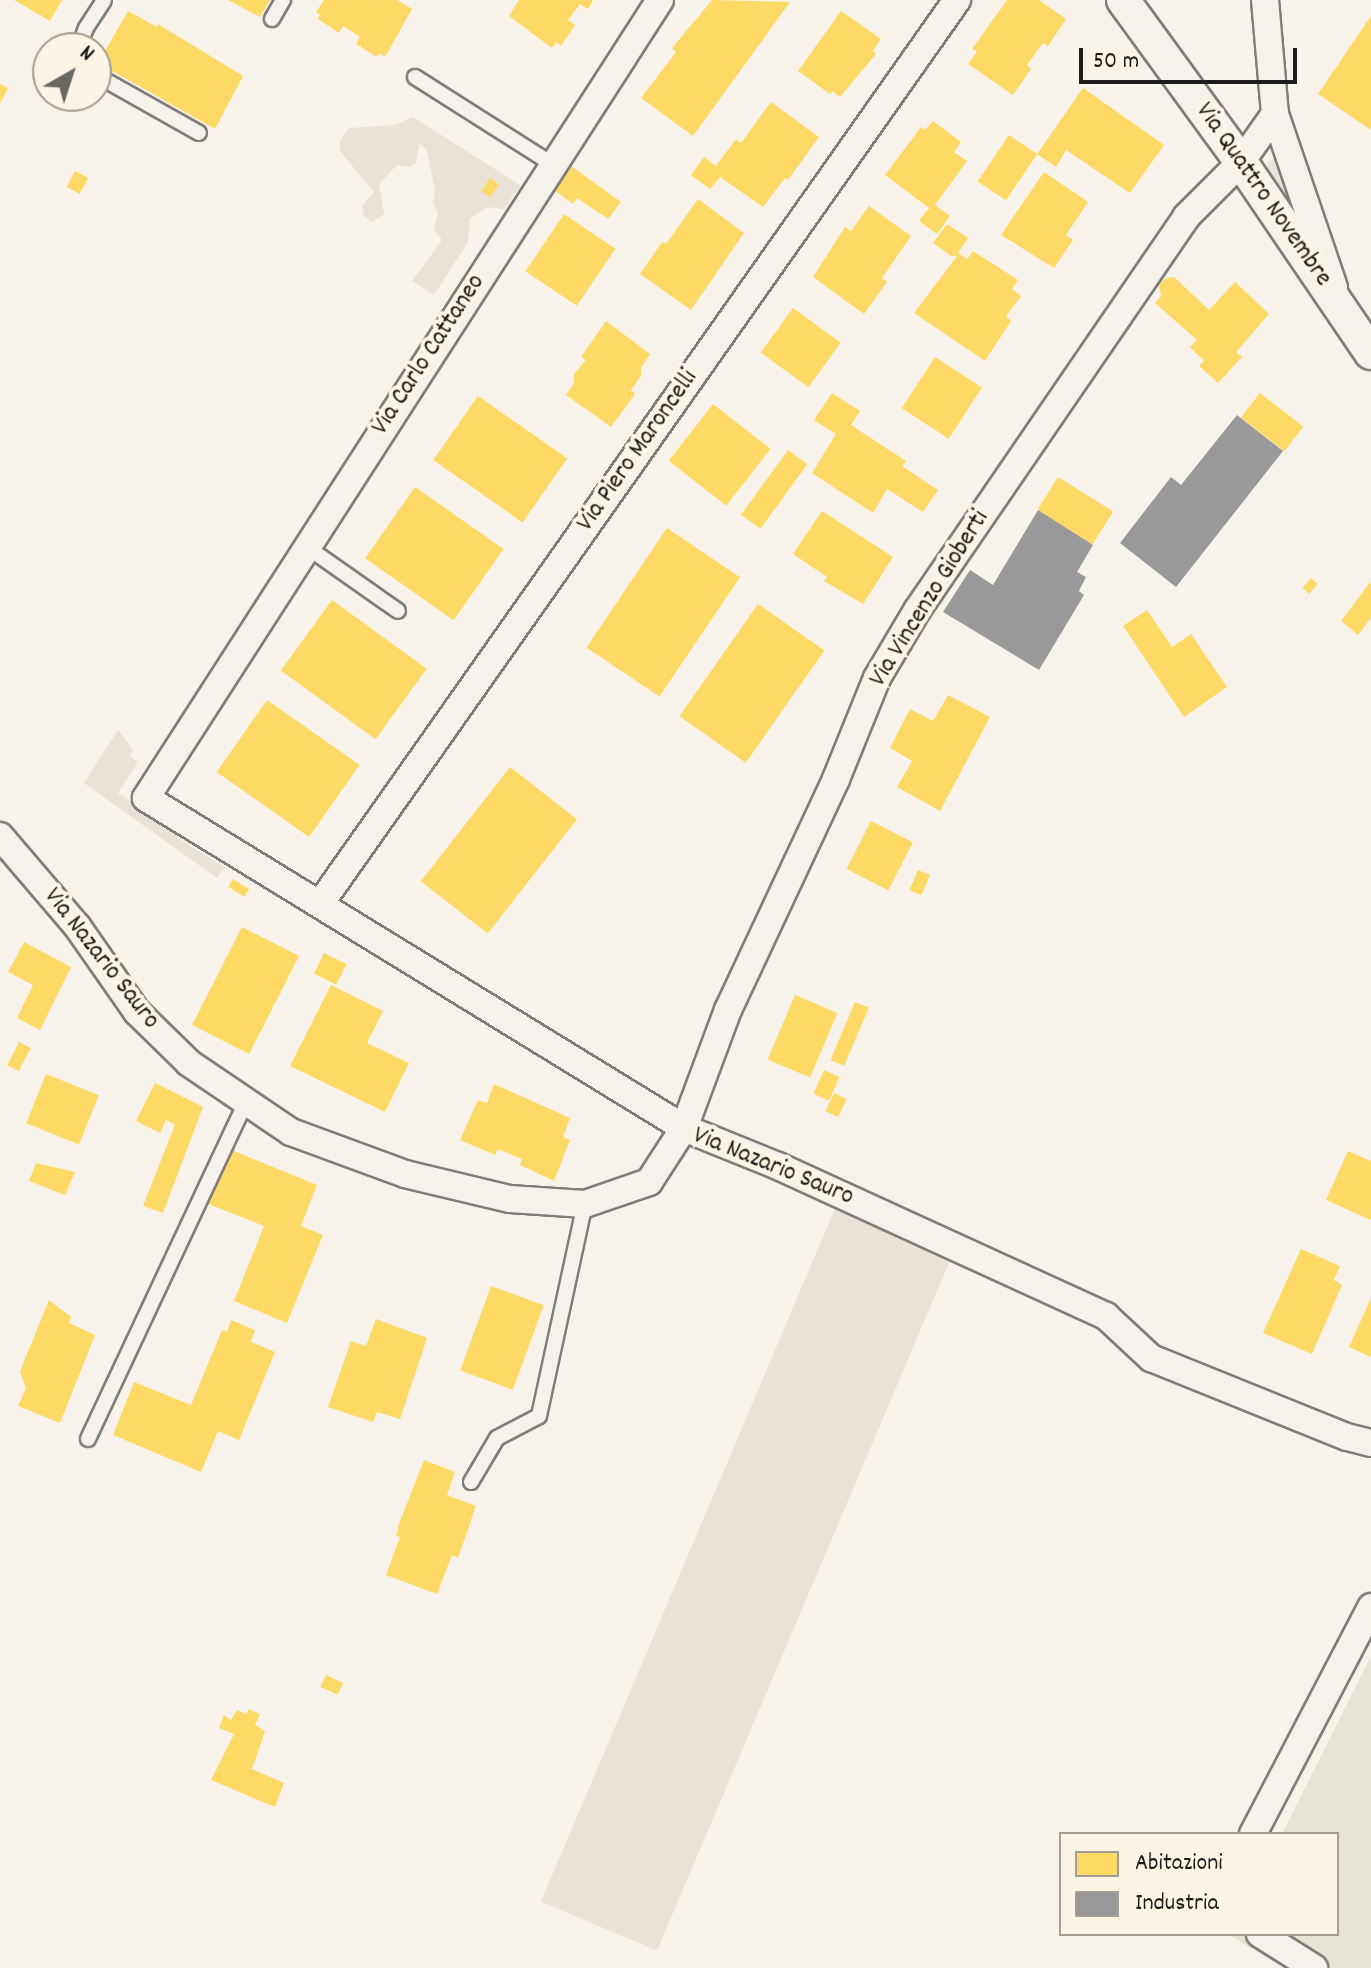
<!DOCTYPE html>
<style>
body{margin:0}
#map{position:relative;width:1371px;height:1968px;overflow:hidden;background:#f7f3ea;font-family:Dekko,sans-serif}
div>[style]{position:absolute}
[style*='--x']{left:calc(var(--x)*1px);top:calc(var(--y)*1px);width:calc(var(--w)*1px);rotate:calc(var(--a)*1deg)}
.built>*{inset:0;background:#e8e3d7}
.green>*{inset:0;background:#e8e2d7;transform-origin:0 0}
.homes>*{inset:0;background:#ffd966;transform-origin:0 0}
.industry>*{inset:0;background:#999}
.roads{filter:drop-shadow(2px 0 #7f7d79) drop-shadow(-2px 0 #7f7d79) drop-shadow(0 2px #7f7d79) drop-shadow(0 -2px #7f7d79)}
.service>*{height:14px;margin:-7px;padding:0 7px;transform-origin:7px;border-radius:7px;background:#f5f2ec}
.minor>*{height:26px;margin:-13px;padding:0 13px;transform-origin:13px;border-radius:13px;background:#f5f2ec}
.tertiary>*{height:32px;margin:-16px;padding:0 16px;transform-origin:16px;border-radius:16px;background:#f5f2ec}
span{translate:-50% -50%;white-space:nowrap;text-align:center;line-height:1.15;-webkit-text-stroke:8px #fcf5e5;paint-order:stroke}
.street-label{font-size:26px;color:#1c1c1c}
.legend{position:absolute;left:1059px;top:1832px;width:280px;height:104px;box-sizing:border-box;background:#fcf5e5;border:2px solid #a29e95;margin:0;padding:10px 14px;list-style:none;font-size:24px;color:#1c1c1c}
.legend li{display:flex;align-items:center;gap:16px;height:40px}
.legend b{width:40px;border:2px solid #a29e95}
.north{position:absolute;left:32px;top:32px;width:80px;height:80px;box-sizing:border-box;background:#fcf5e5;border:2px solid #a29e95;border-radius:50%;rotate:39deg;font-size:22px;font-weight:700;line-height:32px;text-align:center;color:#1c1c1c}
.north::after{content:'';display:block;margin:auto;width:28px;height:36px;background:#696764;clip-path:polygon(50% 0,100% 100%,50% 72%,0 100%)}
.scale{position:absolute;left:1079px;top:48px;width:218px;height:36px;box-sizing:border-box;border:4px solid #1c1c1c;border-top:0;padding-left:10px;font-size:24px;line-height:28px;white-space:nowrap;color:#1c1c1c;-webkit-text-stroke:6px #fcf5e5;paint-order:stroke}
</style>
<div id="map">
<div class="built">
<i style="clip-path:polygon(1371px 1656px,1371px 1968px,1284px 1968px,1231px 1936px,1337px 1934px,1337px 1834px,1282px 1834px)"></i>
</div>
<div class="green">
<i style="clip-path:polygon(413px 117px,520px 185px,504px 209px,487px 207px,470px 219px,468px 242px,434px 295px,412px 281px,442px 240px,434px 229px,438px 213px,433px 203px,435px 191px,427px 151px,420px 143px,416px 163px,409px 167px,397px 165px,379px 184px,384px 214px,372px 222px,364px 216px,362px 206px,374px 192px,340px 151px,340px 141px,349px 128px,395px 125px)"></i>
<i style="clip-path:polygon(1281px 154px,1294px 192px,1289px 199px,1266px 164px)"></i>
<i style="clip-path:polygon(118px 730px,133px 750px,130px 756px,138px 762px,118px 793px,179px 832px,177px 838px,225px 867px,217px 878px,84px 783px)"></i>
<i style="left:843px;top:1190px;width:126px;height:773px;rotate:23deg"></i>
</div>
<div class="homes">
<i style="clip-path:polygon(14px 0,62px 0,50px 21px)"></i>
<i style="clip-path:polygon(228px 0,270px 0,260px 17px)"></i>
<i style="clip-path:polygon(324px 0,397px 0,412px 9px,385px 57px,379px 53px,377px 57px,356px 44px,360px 37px,343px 26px,339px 33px,318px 19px,320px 15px,316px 12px)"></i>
<i style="clip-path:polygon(519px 0,593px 0,588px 9px,580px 4px,568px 20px,575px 25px,561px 46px,556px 42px,552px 48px,509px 16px)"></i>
<i style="clip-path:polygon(712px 0,790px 2px,693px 136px,641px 98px,676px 52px,672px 48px)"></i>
<i style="clip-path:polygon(1007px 0,1039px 0,1066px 19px,1048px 46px,1043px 43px,1027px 65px,1031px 69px,1013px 95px,968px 64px,977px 51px,972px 49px)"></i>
<i style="clip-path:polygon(128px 11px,157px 27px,158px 24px,243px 76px,215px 129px,98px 63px)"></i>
<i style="clip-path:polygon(841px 11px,881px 39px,873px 51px,876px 54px,840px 97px,832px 91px,830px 94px,798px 71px)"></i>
<i style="clip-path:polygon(1371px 16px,1371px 130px,1318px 94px)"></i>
<i style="clip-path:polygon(0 84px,8px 88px,0 104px)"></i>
<i style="clip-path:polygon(1083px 88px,1164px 145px,1130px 193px,1066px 150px,1056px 167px,1037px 154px)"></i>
<i style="clip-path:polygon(771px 102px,819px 137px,788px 180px,785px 178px,763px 207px,720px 177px,710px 189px,691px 175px,704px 157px,716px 166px,736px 139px,741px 143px)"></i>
<i style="clip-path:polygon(933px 121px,961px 142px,954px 152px,967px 161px,935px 205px,950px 216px,937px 234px,919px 221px,929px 208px,885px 175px,921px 127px,925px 130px)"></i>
<i style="left:1009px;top:135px;width:34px;height:56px;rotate:34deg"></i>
<i style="clip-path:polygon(571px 166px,621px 202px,608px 219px,577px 198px,573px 204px,554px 190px)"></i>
<i style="left:75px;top:171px;width:15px;height:18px;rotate:28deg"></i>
<i style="clip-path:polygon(1044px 172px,1088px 202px,1066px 235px,1073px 240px,1054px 268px,1001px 235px)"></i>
<i style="left:490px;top:178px;width:11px;height:16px;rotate:34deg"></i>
<i style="clip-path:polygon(698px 199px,744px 233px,691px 310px,640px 274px,662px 242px,666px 244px)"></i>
<i style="clip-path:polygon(869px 206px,911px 236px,882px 278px,887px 282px,864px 314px,813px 277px,845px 227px,851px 231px)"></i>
<i style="left:564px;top:214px;width:62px;height:69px;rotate:34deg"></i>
<i style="clip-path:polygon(947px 224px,968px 238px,958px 253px,967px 259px,973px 251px,1018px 280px,1012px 289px,1021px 296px,1006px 316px,1011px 321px,985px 361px,914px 313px,957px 256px,951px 256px,933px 243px)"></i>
<i style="clip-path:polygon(1174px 277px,1209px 310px,1235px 282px,1269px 314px,1236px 352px,1242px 357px,1218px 383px,1199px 366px,1204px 361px,1190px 347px,1197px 340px,1155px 303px,1161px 296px,1159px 285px,1166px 278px)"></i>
<i style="left:793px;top:308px;width:59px;height:55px;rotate:36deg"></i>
<i style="clip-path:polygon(606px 321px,650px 354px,641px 368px,641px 376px,631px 390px,635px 394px,611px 427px,566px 395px,574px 383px,574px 374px,586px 360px,581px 357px)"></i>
<i style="left:935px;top:357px;width:56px;height:61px;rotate:33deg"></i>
<i style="clip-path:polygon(832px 393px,860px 411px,851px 425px,906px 461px,902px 466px,938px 490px,923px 512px,887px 489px,873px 513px,812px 473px,836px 434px,814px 420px)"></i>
<i style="left:1260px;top:393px;width:55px;height:31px;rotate:38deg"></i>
<i style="left:478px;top:396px;width:109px;height:78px;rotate:35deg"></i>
<i style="left:713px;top:404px;width:73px;height:72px;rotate:38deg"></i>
<i style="left:788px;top:450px;width:24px;height:80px;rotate:36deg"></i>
<i style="left:1058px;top:477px;width:65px;height:39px;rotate:32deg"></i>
<i style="left:415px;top:487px;width:108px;height:87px;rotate:35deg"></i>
<i style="clip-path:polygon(822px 511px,893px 557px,863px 604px,824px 581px,827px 577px,793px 554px)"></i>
<i style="left:667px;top:528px;width:88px;height:144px;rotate:34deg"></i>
<i style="left:1311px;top:578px;width:9px;height:13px;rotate:41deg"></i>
<i style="clip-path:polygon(1371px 581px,1371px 618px,1358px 635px,1341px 621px)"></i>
<i style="left:332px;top:600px;width:117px;height:87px;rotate:36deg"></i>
<i style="left:758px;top:604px;width:81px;height:137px;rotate:35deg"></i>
<i style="clip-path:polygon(1147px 610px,1172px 647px,1191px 634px,1227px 687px,1184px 717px,1123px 626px)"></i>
<i style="clip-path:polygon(948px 695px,990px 717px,940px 811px,897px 787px,912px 761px,890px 748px,910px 709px,933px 721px)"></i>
<i style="left:267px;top:700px;width:113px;height:88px;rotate:35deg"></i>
<i style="left:510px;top:767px;width:85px;height:145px;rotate:38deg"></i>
<i style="left:871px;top:821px;width:47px;height:54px;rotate:27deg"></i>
<i style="left:918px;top:870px;width:13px;height:22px;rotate:23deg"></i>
<i style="left:233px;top:879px;width:19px;height:9px;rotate:32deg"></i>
<i style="left:242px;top:927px;width:64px;height:110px;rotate:27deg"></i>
<i style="clip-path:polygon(24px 942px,71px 967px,40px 1030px,17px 1018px,33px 985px,8px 972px)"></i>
<i style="left:324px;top:953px;width:25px;height:23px;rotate:26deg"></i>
<i style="clip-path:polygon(331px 985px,383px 1011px,367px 1043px,409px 1063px,385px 1112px,290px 1066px)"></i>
<i style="left:795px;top:995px;width:46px;height:70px;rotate:23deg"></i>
<i style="left:855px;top:1002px;width:15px;height:63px;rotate:23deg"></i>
<i style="left:19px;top:1042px;width:13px;height:26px;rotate:27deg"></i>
<i style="left:824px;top:1070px;width:17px;height:26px;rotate:24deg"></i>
<i style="left:46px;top:1074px;width:57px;height:53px;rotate:22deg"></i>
<i style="clip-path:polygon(155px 1083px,203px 1107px,163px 1213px,143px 1206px,175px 1125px,166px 1120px,160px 1133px,136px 1121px)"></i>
<i style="clip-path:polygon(494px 1084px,570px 1118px,563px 1137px,570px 1140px,554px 1181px,520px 1165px,522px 1159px,498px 1149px,495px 1155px,460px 1140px,478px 1100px,487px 1103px)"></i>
<i style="left:834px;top:1093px;width:14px;height:20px;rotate:25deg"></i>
<i style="clip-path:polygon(229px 1149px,317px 1185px,301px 1226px,323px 1235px,287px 1323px,234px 1301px,264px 1226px,206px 1203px)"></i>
<i style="clip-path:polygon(1348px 1151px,1371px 1161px,1371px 1220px,1326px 1200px)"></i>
<i style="clip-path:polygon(36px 1163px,75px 1172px,65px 1195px,29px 1181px)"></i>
<i style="clip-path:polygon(1301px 1249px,1340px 1266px,1334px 1280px,1342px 1285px,1312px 1354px,1263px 1333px)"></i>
<i style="left:491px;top:1286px;width:56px;height:90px;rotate:20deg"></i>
<i style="clip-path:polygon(1371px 1298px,1371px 1357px,1349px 1347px)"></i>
<i style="clip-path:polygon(49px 1300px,71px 1317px,69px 1323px,95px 1335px,60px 1423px,18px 1406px,26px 1388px,20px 1371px)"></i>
<i style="clip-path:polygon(376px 1319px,427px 1338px,400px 1419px,377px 1412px,373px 1422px,328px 1407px,351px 1341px,366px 1346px)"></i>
<i style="clip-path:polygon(231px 1320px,255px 1330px,251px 1342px,275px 1352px,239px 1440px,218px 1431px,201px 1472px,113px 1435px,134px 1382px,191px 1405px,222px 1330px,227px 1332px)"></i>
<i style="clip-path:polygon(424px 1460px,455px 1472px,447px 1495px,476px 1506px,458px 1558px,452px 1555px,437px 1594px,386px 1575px,400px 1537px,396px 1536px,399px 1524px)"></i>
<i style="left:326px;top:1675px;width:19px;height:13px;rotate:25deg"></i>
<i style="clip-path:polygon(249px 1709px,260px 1714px,255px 1725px,265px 1731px,252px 1769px,284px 1783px,275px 1807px,211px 1780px,234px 1734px,219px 1728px,224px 1715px,231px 1720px,237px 1710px,246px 1714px)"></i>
</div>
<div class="industry">
<i style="clip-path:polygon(1237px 415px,1283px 451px,1176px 587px,1120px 543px,1171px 477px,1181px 485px)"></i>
<i style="clip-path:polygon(1038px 510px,1093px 545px,1077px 572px,1086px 577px,1079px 591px,1084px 595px,1039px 670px,943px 612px,970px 570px,993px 585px)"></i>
</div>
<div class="roads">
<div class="service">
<i style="--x:272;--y:19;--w:22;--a:-60"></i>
<i style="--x:79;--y:48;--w:21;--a:-71"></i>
<i style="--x:86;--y:28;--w:33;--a:-57"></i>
<i style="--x:96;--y:75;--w:118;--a:29.4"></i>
<i style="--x:415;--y:77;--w:162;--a:32.4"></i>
<i style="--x:307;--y:547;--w:111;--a:35.1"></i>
<i style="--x:88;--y:1439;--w:373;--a:-64.9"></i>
<i style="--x:471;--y:1482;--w:51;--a:-59.4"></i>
<i style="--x:497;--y:1438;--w:47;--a:-27.6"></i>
<i style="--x:539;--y:1416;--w:217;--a:-77.8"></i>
</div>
<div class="minor">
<i style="--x:660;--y:0;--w:949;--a:122.79"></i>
<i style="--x:146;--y:798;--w:631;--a:31.52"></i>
<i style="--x:684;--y:1128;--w:101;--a:22"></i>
<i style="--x:778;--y:1166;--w:361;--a:24.6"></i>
<i style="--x:1106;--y:1316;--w:62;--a:43"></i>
<i style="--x:1151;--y:1358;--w:211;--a:22"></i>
<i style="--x:1347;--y:1437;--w:25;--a:14"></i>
<i style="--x:1265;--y:0;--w:114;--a:85"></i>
<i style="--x:1275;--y:114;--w:183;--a:71.2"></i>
<i style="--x:0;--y:836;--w:118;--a:49.5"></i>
<i style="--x:77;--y:926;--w:105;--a:55.1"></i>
<i style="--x:137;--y:1012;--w:73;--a:44.4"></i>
<i style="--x:189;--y:1063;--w:123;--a:34.1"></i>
<i style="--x:291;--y:1132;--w:121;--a:20.2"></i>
<i style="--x:405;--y:1174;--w:108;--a:13.4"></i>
<i style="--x:510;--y:1199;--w:75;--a:3.8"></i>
<i style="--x:585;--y:1204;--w:68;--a:-19"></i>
<i style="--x:649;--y:1182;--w:64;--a:-57.1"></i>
<i style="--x:684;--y:1128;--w:126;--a:-69.6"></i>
<i style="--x:728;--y:1010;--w:255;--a:-64.9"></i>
<i style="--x:836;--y:779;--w:109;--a:-67.9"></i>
<i style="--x:877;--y:678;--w:80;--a:-59.3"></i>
<i style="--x:918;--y:609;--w:475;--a:-55.6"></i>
<i style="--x:1186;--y:217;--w:78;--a:-45"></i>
<i style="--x:1241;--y:162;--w:59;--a:-54.7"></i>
<i style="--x:320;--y:904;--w:1106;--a:-54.83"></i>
<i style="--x:1253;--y:1834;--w:256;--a:-62.5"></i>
<i style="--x:1260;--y:1934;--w:64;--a:32.2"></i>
</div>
<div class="tertiary">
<i style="--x:1123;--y:0;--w:200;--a:53.9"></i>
<i style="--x:1241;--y:162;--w:231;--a:55.8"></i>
</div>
</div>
<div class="street-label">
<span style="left:1263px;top:195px;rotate:55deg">Via Quattro Novembre</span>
<span style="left:429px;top:355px;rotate:-57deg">Via Carlo Cattaneo</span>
<span style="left:638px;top:451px;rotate:-55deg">Via Piero Maroncelli</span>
<span style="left:930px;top:599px;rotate:-58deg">Via Vincenzo Gioberti</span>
<span style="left:101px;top:959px;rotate:52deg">Via Nazario Sauro</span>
<span style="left:773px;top:1167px;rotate:22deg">Via Nazario Sauro</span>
</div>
<ul class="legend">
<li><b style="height:22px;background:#ffd966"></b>Abitazioni</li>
<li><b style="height:22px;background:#999"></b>Industria</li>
</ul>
<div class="north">N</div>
<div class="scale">50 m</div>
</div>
